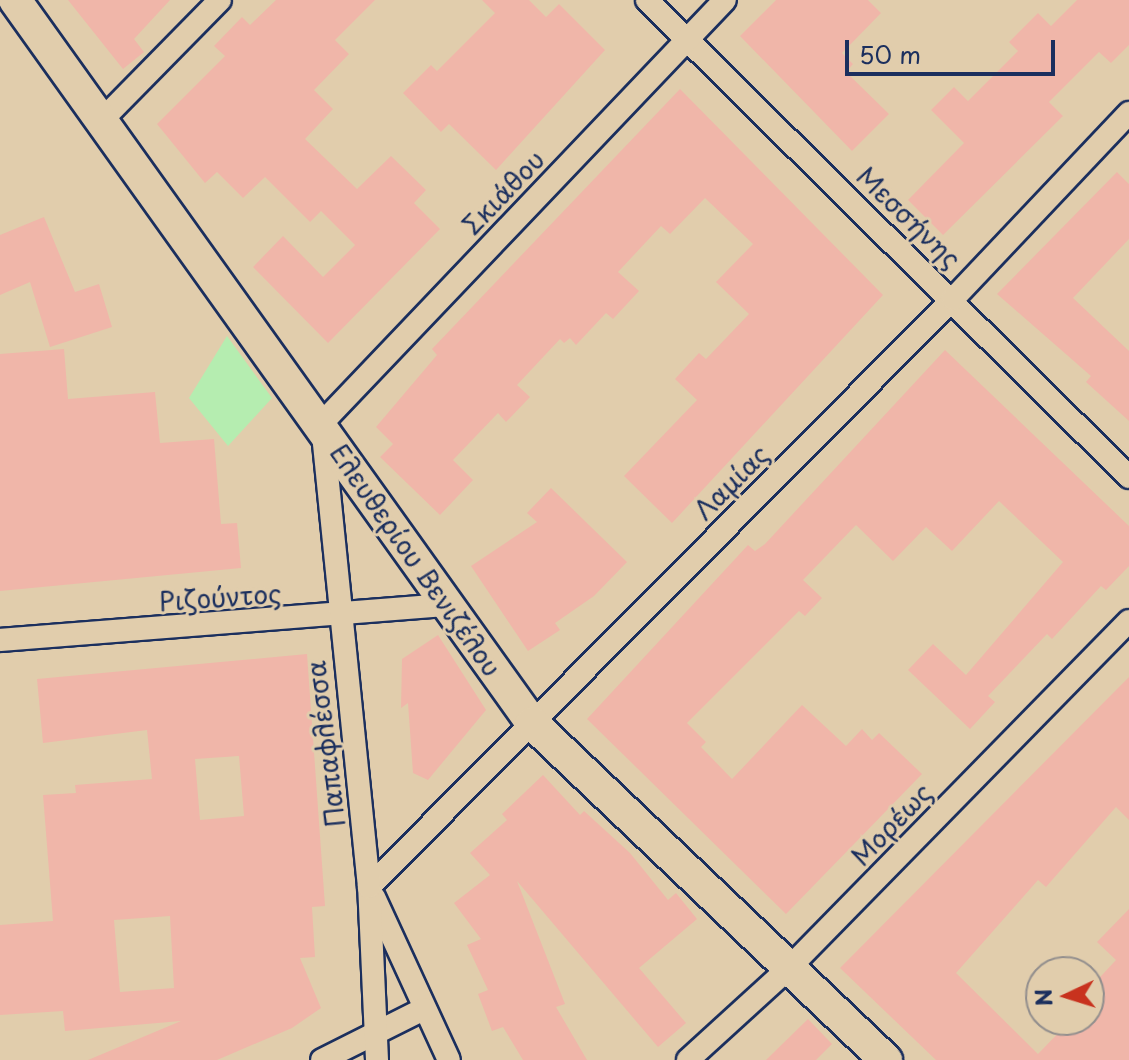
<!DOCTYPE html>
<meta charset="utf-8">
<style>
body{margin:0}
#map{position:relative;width:1129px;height:1060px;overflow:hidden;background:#e1cdac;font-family:"Playpen Sans",sans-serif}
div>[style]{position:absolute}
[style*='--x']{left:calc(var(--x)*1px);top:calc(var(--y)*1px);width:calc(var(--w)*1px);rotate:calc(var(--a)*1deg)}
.green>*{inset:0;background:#b5edb0}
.building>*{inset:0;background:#f0b6a9}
.roads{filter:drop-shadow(2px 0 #1b2f5e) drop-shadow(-2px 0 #1b2f5e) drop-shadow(0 2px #1b2f5e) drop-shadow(0 -2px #1b2f5e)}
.street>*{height:22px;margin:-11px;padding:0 11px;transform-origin:11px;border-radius:11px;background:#e1cdac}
.secondary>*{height:32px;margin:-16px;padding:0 16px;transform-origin:16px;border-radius:16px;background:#e1cdac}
span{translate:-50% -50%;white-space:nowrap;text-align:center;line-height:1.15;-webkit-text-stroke:6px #e1cdac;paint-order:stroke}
.street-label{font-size:26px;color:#1b2f5e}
.north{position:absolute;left:1025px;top:956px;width:80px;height:80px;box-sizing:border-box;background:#e1cdac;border:2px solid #928e8d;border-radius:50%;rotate:266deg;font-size:22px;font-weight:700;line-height:32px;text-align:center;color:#1b2f5e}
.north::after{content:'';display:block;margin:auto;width:28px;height:36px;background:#c8321e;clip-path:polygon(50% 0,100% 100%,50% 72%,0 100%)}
.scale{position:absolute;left:845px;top:40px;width:210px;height:36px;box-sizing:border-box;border:4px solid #1b2f5e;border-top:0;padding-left:10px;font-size:24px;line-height:28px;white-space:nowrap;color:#1b2f5e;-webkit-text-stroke:6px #e1cdac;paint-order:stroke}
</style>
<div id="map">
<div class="green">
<i style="clip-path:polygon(227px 336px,272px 398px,228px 446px,189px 398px)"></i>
</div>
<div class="building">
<i style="clip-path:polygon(68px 0,170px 0,134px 39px,144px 52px,123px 69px)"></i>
<i style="clip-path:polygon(276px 0,375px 0,335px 40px,349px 54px,314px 90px,333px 109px,305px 139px,357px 189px,391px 156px,426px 190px,414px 203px,440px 229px,328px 343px,253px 267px,283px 236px,323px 277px,355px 245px,321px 211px,310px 222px,265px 177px,243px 198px,217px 172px,205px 183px,157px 124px,225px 56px,214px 46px,242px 17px,250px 25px)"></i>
<i style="clip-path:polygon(482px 0,529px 0,546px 17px,559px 4px,605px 50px,496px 170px,449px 124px,441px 132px,403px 93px,431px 65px,437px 71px,495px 13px)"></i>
<i style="clip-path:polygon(776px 0,868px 0,881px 13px,842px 53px,853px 64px,846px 72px,889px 114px,852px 151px,740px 36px)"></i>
<i style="clip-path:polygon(1077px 0,1129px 0,1129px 45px,1111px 63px,1099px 52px,1049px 102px,1063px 116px,943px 235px,908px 200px,964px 143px,931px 110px,954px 87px,968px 101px,1018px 51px,1009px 42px,1038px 13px,1051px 26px)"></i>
<i style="clip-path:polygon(680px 89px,883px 295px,672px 523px,624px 476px,697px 400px,675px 379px,699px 353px,706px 359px,749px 314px,716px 282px,753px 244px,705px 198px,670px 234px,661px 226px,618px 272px,639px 291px,613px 319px,606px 313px,576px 345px,570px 338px,564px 343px,560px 339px,517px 385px,530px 397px,506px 422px,498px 413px,453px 460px,473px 480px,440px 515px,380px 457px,393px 444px,376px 427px,437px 355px,432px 349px)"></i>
<i style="clip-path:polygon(1117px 172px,1129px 184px,1129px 239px,1073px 298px,1129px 351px,1129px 421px,1086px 382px,1091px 376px,997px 294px)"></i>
<i style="clip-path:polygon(44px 217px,75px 292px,99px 284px,112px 327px,50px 347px,30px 282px,0 295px,0 235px)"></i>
<i style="clip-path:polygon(64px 349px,68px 399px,155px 392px,160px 443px,214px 439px,221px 524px,237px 523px,241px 568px,0 591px,0 354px)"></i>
<i style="clip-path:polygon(945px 350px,1129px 526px,1129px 566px,1106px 590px,1101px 586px,1052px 639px,1047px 634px,988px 696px,995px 702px,970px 729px,908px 670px,933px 644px,966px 675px,1063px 562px,999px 501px,952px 551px,926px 527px,893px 561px,856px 525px,803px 580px,822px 598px,805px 616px,799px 611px,687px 723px,706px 742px,701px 747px,732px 779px,802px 705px,846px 746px,862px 729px,872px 740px,879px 733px,922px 774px,786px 914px,587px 719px,748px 545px,755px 551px,765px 544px)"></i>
<i style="clip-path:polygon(551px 488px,627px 562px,594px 596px,555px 623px,560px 630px,528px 651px,471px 566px,537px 522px,527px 513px)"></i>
<i style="clip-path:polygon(438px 635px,486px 710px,428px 780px,413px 773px,408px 703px,401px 708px,402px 659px)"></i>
<i style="clip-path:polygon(evenodd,307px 654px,325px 906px,312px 907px,315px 957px,300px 958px,321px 1008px,292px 1028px,217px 1060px,88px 1060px,181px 1021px,65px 1031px,63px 1011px,0 1015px,0 925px,53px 921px,43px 795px,76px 793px,75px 785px,152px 779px,147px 730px,43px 743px,37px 679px,307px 654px,239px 756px,244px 816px,200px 820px,195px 759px,239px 756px,307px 654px,170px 916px,174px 988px,120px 992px,114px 920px,170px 916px)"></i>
<i style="clip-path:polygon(1129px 677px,1129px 820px,1116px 807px,1046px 887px,1038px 880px,956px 973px,1038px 1054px,1071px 1020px,1089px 1020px,1089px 989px,1116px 960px,1097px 942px,1129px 909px,1129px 1060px,936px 1060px,840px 968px)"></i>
<i style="clip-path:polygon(543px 775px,580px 815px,584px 811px,630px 853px,668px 900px,676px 893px,697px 919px,639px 968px,686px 1023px,658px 1047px,517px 881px,565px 1004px,556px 1007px,587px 1060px,523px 1060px,503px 1027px,492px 1031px,478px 994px,488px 990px,467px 945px,481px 939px,454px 903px,490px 875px,470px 853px,507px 820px,502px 814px)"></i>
<i style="clip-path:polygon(808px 1019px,832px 1044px,816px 1060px,766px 1060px)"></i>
</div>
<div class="roads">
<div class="street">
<i style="--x:647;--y:0;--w:678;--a:44.7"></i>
<i style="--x:102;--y:120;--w:168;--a:-45.5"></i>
<i style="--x:0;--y:640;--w:445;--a:-4.5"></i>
<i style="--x:369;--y:887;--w:829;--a:-45.2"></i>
<i style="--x:953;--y:299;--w:256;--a:-46.6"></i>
<i style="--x:374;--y:897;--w:179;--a:65.3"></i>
<i style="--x:322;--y:1060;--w:114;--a:-26.6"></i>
<i style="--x:377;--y:1060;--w:173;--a:-92.6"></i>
<i style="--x:369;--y:887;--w:466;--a:-95.8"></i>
<i style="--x:322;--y:423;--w:584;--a:-46.39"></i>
<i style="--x:688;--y:1060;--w:138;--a:-42.4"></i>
<i style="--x:790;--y:967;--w:484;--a:-45.6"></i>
</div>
<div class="secondary">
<i style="--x:15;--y:0;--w:889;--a:54.43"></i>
<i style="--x:532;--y:723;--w:489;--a:43.6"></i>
</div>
</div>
<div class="street-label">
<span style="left:503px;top:192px;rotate:-46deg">Σκιάθου</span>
<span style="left:909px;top:217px;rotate:44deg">Μεσσήνης</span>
<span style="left:731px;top:482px;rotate:-45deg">Λαμίας</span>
<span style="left:416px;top:560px;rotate:55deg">Ελευθερίου Βενιζέλου</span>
<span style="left:220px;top:597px;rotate:-4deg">Ριζούντος</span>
<span style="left:325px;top:744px;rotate:-97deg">Παπαφλέσσα</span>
<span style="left:891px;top:824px;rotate:-46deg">Μορέως</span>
</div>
<div class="north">N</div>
<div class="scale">50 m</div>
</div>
